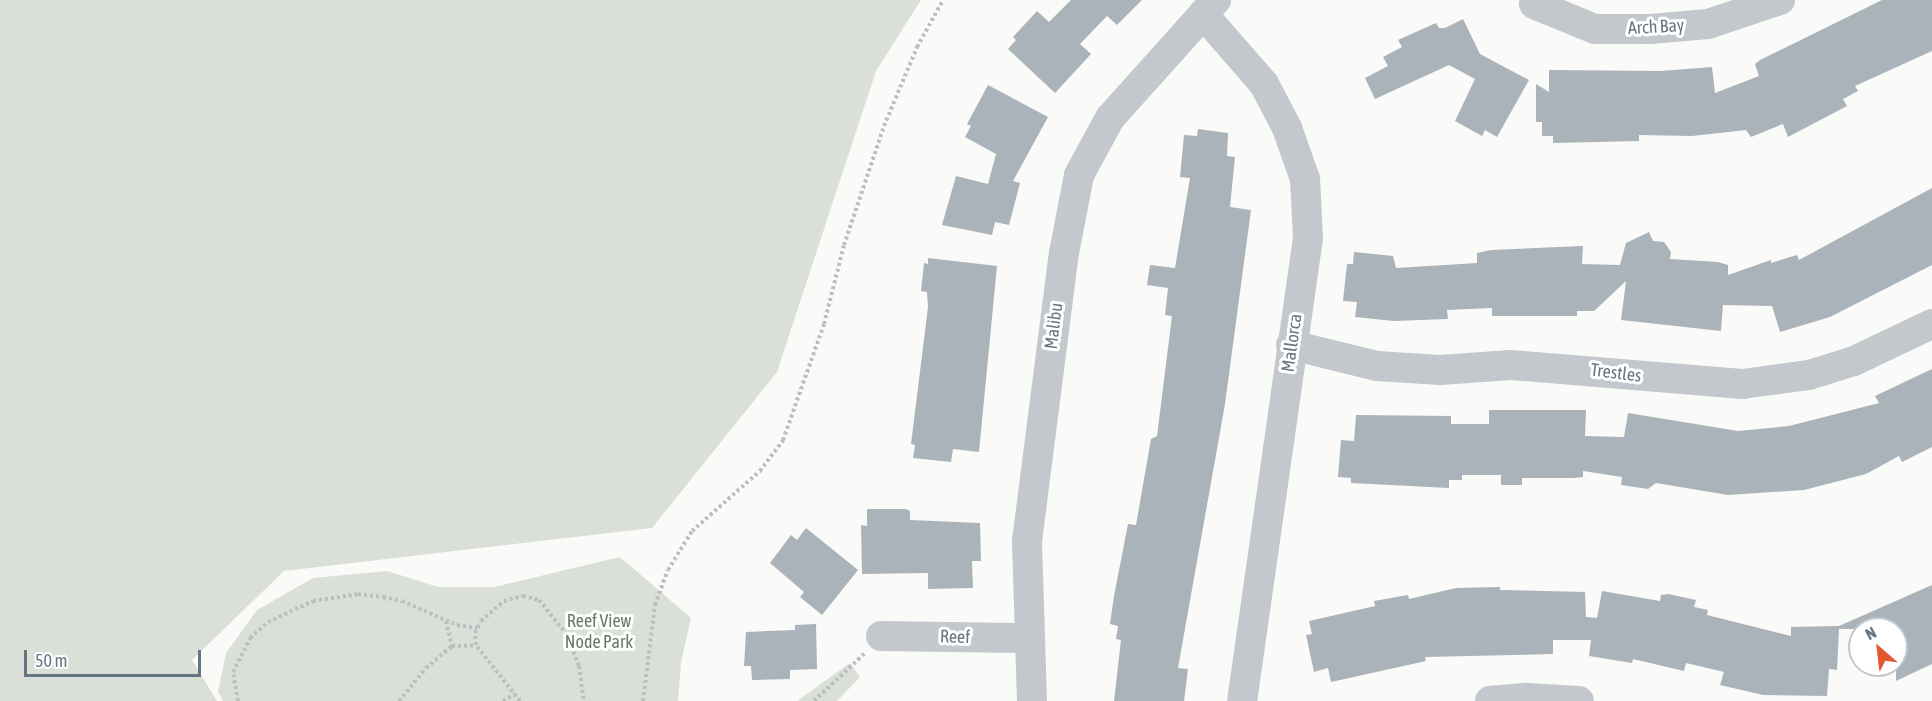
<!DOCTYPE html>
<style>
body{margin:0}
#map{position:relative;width:1932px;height:701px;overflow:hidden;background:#fafaf8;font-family:"Asap Condensed",sans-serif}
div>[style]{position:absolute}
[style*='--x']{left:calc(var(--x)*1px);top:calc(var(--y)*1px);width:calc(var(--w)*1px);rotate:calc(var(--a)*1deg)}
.green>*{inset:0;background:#dadfd7}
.building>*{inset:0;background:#aab3b9}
.path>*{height:4px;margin-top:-2px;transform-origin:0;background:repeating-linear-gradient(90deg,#bbbfc2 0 3px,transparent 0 6px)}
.minor>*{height:30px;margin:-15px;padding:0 15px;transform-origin:15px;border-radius:15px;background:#c3c8cc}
span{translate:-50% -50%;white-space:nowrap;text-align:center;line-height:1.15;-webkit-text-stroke:6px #fff;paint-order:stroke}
.street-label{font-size:18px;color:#657683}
.park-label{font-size:18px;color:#687a64}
.north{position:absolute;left:1848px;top:617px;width:60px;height:60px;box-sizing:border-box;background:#fff;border:2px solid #c1c8cd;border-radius:50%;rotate:332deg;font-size:16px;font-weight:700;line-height:24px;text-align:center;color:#657683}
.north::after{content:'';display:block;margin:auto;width:21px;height:27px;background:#e4572e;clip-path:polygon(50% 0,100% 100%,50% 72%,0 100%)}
.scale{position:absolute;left:24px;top:650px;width:177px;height:27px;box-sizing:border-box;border:3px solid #657683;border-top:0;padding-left:8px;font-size:18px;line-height:21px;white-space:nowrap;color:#657683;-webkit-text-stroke:4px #fff;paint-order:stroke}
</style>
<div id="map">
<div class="green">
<i style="clip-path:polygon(0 0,921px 0,876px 71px,777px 372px,652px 528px,284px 571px,192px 660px,217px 701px,0 701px)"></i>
<i style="clip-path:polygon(620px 557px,691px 618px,681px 662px,678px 701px,223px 701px,218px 692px,226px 653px,257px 610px,313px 578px,387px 571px,438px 587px,494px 587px)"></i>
<i style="clip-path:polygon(850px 663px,860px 677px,837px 701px,797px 701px)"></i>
</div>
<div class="building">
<i style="clip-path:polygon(1071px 0,1142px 0,1117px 25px,1107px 16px,1080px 44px,1091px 54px,1055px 93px,1008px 49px,1016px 40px,1013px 37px,1037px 11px,1049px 22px)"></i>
<i style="clip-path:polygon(1882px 0,1932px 0,1932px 51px,1855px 86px,1858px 91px,1843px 99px,1847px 106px,1788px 137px,1783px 124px,1751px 137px,1746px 130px,1692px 136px,1639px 135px,1639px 141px,1553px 143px,1553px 136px,1542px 136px,1542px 122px,1536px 122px,1536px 84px,1549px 92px,1549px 70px,1661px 71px,1712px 67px,1715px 93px,1759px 76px,1755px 64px,1760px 60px)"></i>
<i style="clip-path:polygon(1463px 19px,1480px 54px,1529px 80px,1497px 137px,1485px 130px,1482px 136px,1455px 121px,1475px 79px,1449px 65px,1375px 99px,1365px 78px,1388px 66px,1383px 57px,1402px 47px,1398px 40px,1436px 23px,1439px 28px,1445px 28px)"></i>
<i style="clip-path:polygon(988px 85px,1048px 117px,1013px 181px,1020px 183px,1009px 225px,995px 222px,992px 235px,942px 225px,956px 176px,988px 184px,996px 154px,965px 137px,971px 126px,967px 124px)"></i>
<i style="clip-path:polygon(1198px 129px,1228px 133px,1227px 156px,1235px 157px,1230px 207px,1251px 210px,1225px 404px,1178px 668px,1188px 669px,1184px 701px,1114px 701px,1121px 640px,1116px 639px,1118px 626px,1110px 624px,1114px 596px,1128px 524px,1136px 525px,1151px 439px,1157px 436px,1172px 316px,1165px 315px,1168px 288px,1147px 285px,1150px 265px,1175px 268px,1190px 178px,1180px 177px,1184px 135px,1197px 136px)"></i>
<i style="clip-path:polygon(1932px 188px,1932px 265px,1830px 317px,1780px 332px,1772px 306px,1723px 305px,1721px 331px,1621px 320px,1626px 281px,1594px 311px,1577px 311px,1577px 316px,1492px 316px,1492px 308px,1447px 310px,1448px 319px,1394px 321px,1355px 317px,1357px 302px,1343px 301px,1347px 264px,1353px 264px,1354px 252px,1393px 256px,1396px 268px,1477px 263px,1477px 253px,1491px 250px,1583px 246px,1582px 264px,1620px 265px,1626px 243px,1649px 232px,1653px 241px,1664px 242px,1671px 252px,1670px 259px,1718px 262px,1728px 265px,1728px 275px,1771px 260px,1771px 263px,1797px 255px,1799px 260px)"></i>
<i style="clip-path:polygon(928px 258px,997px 266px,979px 452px,953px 449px,951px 462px,913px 458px,915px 445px,911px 444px,928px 307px,927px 292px,921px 291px,924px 263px,928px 264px)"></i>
<i style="clip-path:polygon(1932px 369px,1932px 447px,1902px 462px,1899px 456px,1866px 474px,1804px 490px,1728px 495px,1656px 483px,1648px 489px,1621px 485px,1622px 477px,1583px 471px,1583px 477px,1574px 478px,1522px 478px,1522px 485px,1501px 485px,1501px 475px,1462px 475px,1462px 480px,1449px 480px,1449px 488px,1351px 483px,1351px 478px,1338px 477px,1341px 440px,1354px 441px,1356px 415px,1451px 416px,1451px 424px,1489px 424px,1489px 410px,1586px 410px,1585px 436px,1624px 437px,1628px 413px,1738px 431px,1789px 426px,1879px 403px,1875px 396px)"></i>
<i style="clip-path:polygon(867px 509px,906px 509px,910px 511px,910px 520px,980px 523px,981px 561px,972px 561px,973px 588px,928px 589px,928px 573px,862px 574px,861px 525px,867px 526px)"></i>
<i style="clip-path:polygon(806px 528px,858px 570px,822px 615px,800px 597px,804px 592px,770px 563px,791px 535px,797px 540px)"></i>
<i style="clip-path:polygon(1932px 585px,1932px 664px,1896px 681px,1896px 629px,1839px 629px,1837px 670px,1829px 669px,1827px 696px,1763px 695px,1720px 685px,1724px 672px,1686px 663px,1684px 671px,1633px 659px,1632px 663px,1589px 656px,1591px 640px,1553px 640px,1553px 654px,1425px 657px,1426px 661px,1331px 682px,1328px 668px,1314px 672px,1306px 635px,1312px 634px,1309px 621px,1375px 606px,1374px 601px,1408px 595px,1409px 599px,1456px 588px,1500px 587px,1500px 590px,1585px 592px,1586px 617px,1597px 618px,1602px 591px,1660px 601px,1661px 595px,1668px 594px,1696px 600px,1694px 607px,1708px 610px,1707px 615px,1791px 636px,1791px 627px,1839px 626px)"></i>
<i style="clip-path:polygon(816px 624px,817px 669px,790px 670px,790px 679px,752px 680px,751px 666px,744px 666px,746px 632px,795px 630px,795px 625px)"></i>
</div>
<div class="path">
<i style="--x:446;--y:621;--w:26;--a:77"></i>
<i style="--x:238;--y:701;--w:29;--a:-100"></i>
<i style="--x:233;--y:672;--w:38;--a:-63"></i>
<i style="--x:250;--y:638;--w:24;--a:-42"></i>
<i style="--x:268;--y:622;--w:50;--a:-25"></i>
<i style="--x:313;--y:601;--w:46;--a:-8.8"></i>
<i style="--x:358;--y:594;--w:25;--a:7"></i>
<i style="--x:383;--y:597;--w:19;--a:12"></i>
<i style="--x:402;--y:601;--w:60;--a:23.6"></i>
<i style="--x:457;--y:625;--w:20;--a:9"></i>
<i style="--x:399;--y:701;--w:43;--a:-50.7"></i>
<i style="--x:426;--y:668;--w:34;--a:-40"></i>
<i style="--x:452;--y:646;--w:24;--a:-2"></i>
<i style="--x:503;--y:701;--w:14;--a:-30"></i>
<i style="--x:520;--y:701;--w:71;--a:-128.2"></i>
<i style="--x:476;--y:645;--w:12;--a:-95"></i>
<i style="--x:475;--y:633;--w:13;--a:-63"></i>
<i style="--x:481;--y:621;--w:30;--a:-41"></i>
<i style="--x:504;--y:601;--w:20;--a:-15"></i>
<i style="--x:523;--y:596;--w:16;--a:14"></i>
<i style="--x:539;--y:600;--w:45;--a:51.3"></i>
<i style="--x:567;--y:635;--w:33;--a:69"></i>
<i style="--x:579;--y:666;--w:35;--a:82"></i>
<i style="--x:643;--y:701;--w:97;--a:-82.9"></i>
<i style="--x:655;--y:605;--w:37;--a:-70"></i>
<i style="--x:668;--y:570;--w:46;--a:-58.4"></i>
<i style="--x:692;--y:531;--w:91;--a:-41.4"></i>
<i style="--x:760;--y:471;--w:39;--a:-53"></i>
<i style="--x:783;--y:440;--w:123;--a:-70.5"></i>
<i style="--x:824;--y:324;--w:81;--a:-75.8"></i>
<i style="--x:844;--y:245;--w:126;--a:-71.4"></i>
<i style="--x:884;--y:126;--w:86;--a:-67.3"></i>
<i style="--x:917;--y:47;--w:54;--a:-61"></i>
<i style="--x:814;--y:701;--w:69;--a:-43.2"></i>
</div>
<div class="minor">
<i style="--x:1534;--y:4;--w:66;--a:22.3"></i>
<i style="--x:1595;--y:29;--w:56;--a:0"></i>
<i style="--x:1651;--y:29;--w:57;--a:-5"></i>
<i style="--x:1708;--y:24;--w:76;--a:-18.4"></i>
<i style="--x:1203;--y:14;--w:93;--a:48.9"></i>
<i style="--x:1264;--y:84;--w:50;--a:62.4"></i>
<i style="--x:1287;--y:128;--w:54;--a:70.6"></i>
<i style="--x:1305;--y:179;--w:59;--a:87.1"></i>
<i style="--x:1308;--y:238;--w:468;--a:98.1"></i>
<i style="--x:1291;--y:345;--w:89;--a:13.7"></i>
<i style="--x:1377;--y:366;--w:63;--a:3.6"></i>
<i style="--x:1440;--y:370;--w:71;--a:-4"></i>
<i style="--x:1511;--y:365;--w:232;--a:4.7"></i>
<i style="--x:1742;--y:384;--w:68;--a:-7.7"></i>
<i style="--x:1809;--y:375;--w:47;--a:-17.3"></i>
<i style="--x:1854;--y:361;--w:86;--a:-25.4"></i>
<i style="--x:881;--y:636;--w:147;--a:0.8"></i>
<i style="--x:1032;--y:701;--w:160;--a:-91.8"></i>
<i style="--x:1027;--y:541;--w:290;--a:-82.7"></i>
<i style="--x:1064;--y:253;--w:79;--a:-79.1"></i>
<i style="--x:1079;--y:175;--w:65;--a:-61.5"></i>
<i style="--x:1110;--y:118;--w:159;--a:-48.1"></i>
<i style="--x:1490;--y:701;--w:37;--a:-5"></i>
<i style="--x:1527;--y:698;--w:52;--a:3.3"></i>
</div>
<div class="street-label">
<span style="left:1656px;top:27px;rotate:-3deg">Arch Bay</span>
<span style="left:1054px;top:326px;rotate:-83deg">Malibu</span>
<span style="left:1292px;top:343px;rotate:-82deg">Mallorca</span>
<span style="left:1616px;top:373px;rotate:7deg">Trestles</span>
<span style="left:955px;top:637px;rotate:2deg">Reef</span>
</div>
<div class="park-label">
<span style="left:599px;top:632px">Reef View<br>Node Park</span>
</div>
<div class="north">N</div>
<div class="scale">50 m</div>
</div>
